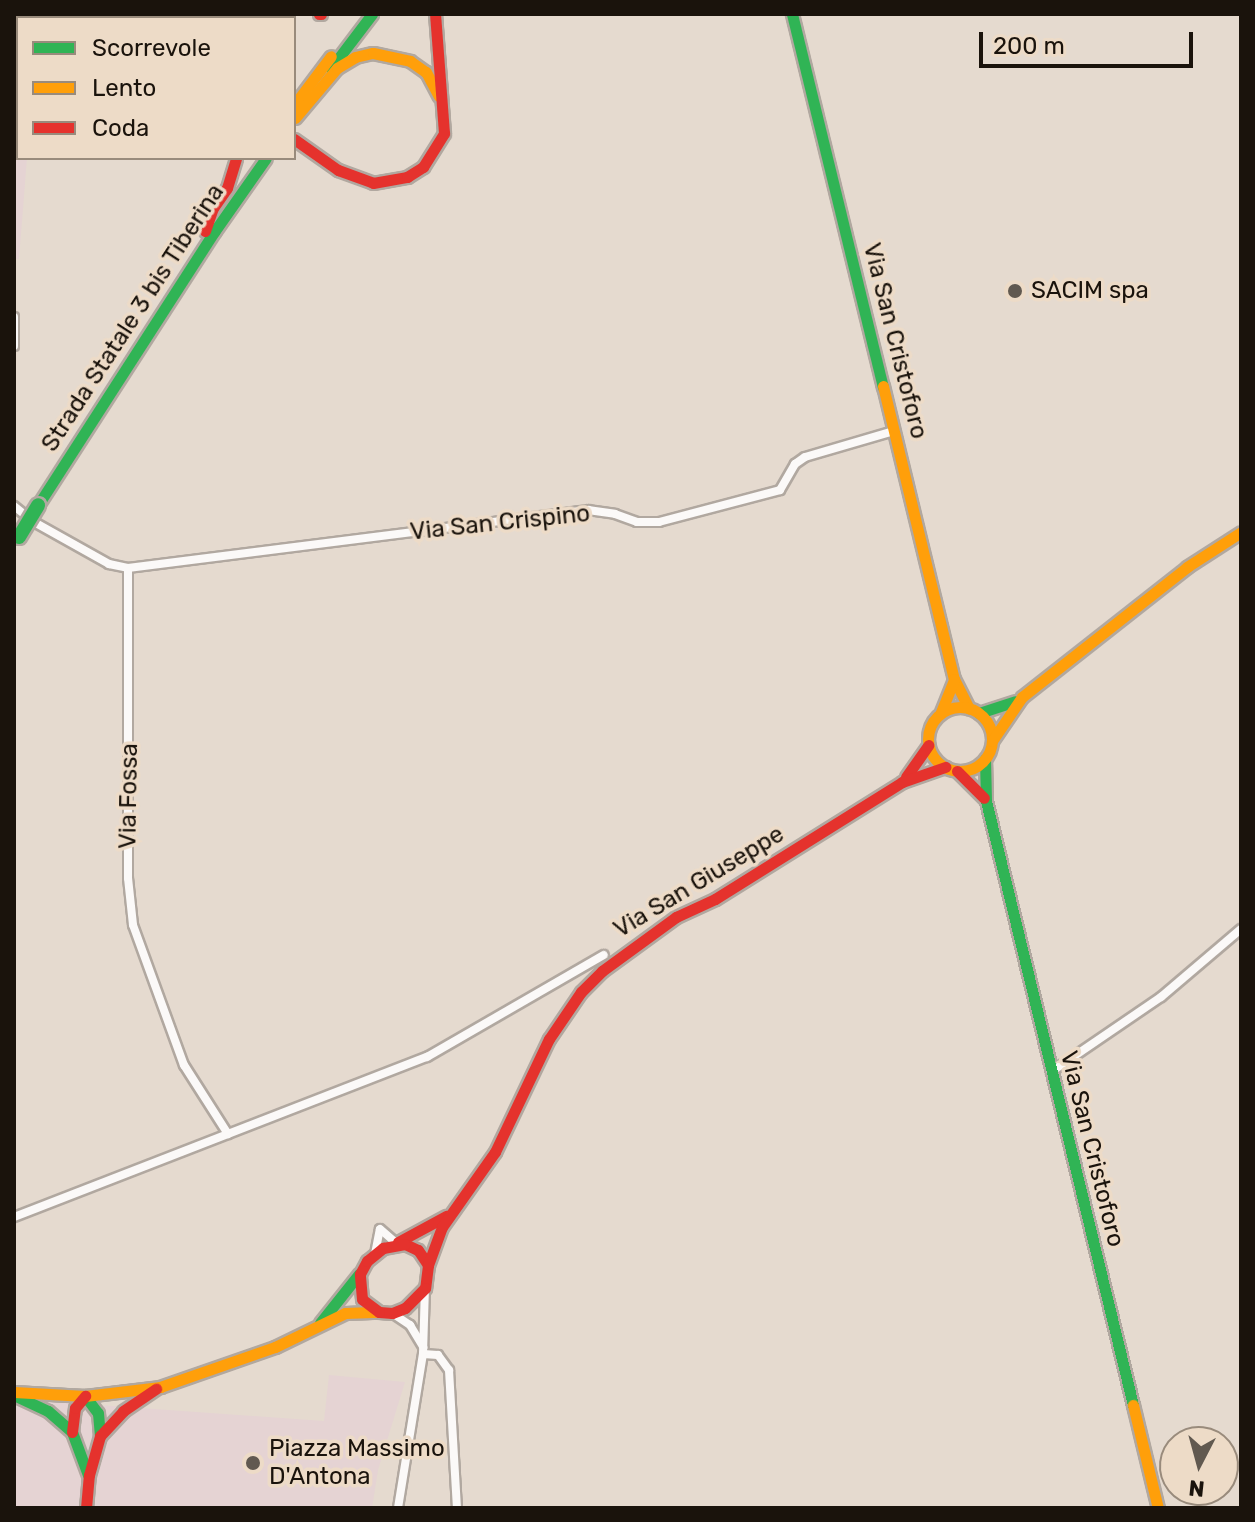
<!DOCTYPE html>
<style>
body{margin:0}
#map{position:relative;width:1255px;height:1522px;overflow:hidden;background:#e5dacf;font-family:Rubik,sans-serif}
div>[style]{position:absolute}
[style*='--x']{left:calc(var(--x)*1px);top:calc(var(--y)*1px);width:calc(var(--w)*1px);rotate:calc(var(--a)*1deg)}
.industrial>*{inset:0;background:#e5d3d3}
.roads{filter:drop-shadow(2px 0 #b1a8a0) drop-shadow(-2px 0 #b1a8a0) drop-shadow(0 2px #b1a8a0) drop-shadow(0 -2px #b1a8a0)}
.street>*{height:8px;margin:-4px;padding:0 4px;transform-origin:4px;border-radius:4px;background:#fbf9f8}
.fast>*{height:11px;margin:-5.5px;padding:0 5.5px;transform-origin:5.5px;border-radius:5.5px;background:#30b455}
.slow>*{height:11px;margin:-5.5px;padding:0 5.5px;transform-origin:5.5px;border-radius:5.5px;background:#ff9f0a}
.slow>.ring{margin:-5.5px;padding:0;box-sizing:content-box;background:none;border:11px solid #ff9f0a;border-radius:50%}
.jam>*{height:11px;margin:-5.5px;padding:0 5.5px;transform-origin:5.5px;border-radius:5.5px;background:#e5322d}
.bridges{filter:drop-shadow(2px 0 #b1a8a0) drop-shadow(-2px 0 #b1a8a0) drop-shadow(0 2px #b1a8a0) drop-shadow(0 -2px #b1a8a0)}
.fast-bridge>*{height:14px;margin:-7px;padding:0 7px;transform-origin:7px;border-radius:7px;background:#30b455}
.dots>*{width:22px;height:22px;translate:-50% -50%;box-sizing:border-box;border:4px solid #eddbc7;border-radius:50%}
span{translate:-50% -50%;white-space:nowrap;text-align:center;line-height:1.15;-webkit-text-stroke:7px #eddbc7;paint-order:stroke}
.poi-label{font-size:24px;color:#1a130c}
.left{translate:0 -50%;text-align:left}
.street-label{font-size:24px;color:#1a130c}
.frame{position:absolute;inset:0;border:16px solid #1a130c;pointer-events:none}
.legend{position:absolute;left:16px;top:16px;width:280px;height:144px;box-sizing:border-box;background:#eddbc7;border:2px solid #998b7c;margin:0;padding:10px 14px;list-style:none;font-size:24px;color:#1a130c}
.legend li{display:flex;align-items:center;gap:16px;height:40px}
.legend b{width:40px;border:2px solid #998b7c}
.north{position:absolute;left:1159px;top:1426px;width:80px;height:80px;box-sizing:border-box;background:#eddbc7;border:2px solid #998b7c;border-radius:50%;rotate:186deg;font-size:22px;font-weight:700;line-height:32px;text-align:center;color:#1a130c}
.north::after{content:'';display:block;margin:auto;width:28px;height:36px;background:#615950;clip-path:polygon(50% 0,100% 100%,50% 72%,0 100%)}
.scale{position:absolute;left:979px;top:32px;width:214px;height:36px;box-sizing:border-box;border:4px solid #1a130c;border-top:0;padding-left:10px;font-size:24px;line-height:28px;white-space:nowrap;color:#1a130c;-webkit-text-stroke:6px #eddbc7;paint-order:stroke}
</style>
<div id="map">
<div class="industrial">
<i style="clip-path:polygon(14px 14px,38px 14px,38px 18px,18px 18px,18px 158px,27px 158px,19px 259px,14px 259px)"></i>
<i style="clip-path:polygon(329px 1375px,405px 1382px,378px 1470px,372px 1508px,14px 1508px,14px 1399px,324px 1421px)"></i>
</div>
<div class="roads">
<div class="street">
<i style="--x:14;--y:317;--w:29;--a:90"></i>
<i style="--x:14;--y:506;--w:26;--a:39"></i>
<i style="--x:34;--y:522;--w:86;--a:29.2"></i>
<i style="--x:109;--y:564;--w:19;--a:12"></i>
<i style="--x:128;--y:568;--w:310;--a:90"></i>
<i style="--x:128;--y:878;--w:47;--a:83.9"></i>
<i style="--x:133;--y:925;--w:149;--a:70"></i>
<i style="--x:184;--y:1065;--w:82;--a:57.5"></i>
<i style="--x:128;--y:568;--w:464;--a:-7.2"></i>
<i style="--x:588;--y:510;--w:27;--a:8"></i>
<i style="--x:615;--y:514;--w:23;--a:20"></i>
<i style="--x:637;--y:522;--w:22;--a:0"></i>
<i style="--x:659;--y:522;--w:125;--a:-14.8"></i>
<i style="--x:780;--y:490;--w:30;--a:-60"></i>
<i style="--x:795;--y:464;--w:12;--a:-35"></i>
<i style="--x:805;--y:457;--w:93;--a:-16.3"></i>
<i style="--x:1051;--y:1072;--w:133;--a:-34.3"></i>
<i style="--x:1161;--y:997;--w:105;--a:-40.4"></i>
<i style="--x:14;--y:1217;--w:443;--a:-21.2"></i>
<i style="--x:427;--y:1057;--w:204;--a:-30"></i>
<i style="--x:375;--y:1254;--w:25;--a:-79"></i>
<i style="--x:380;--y:1229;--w:21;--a:41"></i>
<i style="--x:392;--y:1313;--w:22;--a:34"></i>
<i style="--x:410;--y:1325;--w:26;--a:59"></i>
<i style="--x:423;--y:1354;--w:15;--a:4"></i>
<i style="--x:438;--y:1355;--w:19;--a:54"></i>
<i style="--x:449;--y:1370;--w:138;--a:86.7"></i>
<i style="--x:398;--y:1508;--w:156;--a:-80.8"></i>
<i style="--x:423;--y:1354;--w:66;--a:-88.3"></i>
</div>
<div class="fast">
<i style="--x:792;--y:14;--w:383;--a:76.3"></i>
<i style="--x:212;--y:18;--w:4;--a:-76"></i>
<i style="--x:331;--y:68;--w:68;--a:-52.8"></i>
<i style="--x:38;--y:505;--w:325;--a:-57.2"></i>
<i style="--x:214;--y:232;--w:90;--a:-54.9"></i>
<i style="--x:979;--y:713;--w:38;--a:-18"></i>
<i style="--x:985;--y:759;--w:42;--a:88.6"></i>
<i style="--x:986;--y:801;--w:622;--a:76.32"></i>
<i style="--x:320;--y:1323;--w:63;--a:-51.5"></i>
<i style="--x:85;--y:1396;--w:21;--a:53"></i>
<i style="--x:98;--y:1413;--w:23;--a:85"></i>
<i style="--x:18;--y:1397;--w:33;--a:25"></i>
<i style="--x:48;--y:1411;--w:32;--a:41"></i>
<i style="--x:72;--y:1432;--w:46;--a:69.6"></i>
</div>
<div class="slow">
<i style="--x:294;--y:105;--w:61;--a:-52.9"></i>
<i style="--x:295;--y:118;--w:65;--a:-50"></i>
<i style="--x:337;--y:68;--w:21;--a:-31"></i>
<i style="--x:355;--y:57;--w:18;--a:-13"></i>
<i style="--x:373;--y:53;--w:38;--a:12"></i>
<i style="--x:410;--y:61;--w:19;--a:35"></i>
<i style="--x:426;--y:72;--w:27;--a:62"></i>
<i style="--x:883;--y:386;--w:301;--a:76.4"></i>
<i style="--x:954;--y:679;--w:33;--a:63"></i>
<i class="ring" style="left:928px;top:707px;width:53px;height:53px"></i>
<i style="--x:941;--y:712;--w:35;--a:-68"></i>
<i style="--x:992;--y:741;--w:53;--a:-55.7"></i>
<i style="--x:1022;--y:697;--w:210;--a:-38.2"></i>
<i style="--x:1187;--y:567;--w:64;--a:-32.9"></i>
<i style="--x:14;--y:1392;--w:71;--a:3.2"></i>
<i style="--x:85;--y:1396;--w:76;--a:-6.8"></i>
<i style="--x:160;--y:1387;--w:122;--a:-19.2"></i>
<i style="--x:275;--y:1347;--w:78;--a:-25.9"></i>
<i style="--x:345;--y:1313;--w:34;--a:-2"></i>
<i style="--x:1133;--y:1405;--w:106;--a:76.4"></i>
</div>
<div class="jam">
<i style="--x:319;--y:14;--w:2;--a:0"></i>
<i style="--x:294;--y:139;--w:54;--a:35.2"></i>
<i style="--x:338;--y:170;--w:37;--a:20"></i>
<i style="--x:373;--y:183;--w:35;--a:-10"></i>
<i style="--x:407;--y:177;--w:19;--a:-32"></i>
<i style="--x:423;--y:167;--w:40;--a:-58"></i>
<i style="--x:444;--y:133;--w:119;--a:-94.3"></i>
<i style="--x:205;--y:231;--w:24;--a:-71"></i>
<i style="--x:213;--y:208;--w:24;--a:-55"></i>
<i style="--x:227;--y:188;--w:31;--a:-73"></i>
<i style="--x:957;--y:771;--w:38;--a:45"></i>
<i style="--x:906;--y:777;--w:39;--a:-55"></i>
<i style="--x:398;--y:1242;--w:55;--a:-28.4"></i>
<i style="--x:405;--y:1244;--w:14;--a:25"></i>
<i style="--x:418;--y:1250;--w:18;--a:56"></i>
<i style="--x:428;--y:1265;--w:23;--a:97"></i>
<i style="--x:425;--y:1288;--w:28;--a:135"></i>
<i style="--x:405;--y:1308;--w:14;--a:159"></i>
<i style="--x:392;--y:1313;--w:13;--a:-176"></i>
<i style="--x:379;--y:1312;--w:21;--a:-143"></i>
<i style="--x:362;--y:1299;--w:25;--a:-95"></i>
<i style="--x:360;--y:1274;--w:15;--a:-62"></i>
<i style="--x:367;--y:1261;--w:21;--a:-39"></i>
<i style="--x:383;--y:1248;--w:22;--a:-10"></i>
<i style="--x:428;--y:1265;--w:40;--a:-69.8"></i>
<i style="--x:442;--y:1227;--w:92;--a:-54.8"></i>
<i style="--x:495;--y:1152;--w:125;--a:-64.5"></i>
<i style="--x:549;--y:1039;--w:57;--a:-55.8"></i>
<i style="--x:581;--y:992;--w:30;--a:-45"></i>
<i style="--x:602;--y:971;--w:92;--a:-36.1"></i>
<i style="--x:676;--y:917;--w:43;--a:-24.8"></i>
<i style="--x:715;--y:899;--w:221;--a:-32"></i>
<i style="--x:902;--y:782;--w:46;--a:-19.2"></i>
<i style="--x:72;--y:1432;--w:24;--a:-83"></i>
<i style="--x:75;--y:1408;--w:16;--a:-50"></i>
<i style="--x:86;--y:1508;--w:33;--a:-85"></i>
<i style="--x:89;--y:1475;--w:41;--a:-74.2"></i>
<i style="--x:100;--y:1436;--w:34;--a:-47"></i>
<i style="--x:123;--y:1411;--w:40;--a:-34"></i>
</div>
</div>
<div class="bridges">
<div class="fast-bridge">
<i style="--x:19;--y:537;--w:37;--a:-59"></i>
</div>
</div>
<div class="dots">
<i style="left:1015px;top:291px;background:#615950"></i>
<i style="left:253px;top:1463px;background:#615950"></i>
</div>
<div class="poi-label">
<span class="left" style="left:1031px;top:291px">SACIM spa</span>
<span class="left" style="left:269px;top:1463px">Piazza Massimo<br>D'Antona</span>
</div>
<div class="street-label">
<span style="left:133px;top:318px;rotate:-57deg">Strada Statale 3 bis Tiberina</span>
<span style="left:895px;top:341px;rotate:76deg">Via San Cristoforo</span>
<span style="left:500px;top:523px;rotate:-6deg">Via San Crispino</span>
<span style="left:129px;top:796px;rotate:-89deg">Via Fossa</span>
<span style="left:699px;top:882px;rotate:-31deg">Via San Giuseppe</span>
<span style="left:1092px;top:1149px;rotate:76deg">Via San Cristoforo</span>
</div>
<div class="frame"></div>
<ul class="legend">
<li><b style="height:10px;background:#30b455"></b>Scorrevole</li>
<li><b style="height:10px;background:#ff9f0a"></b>Lento</li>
<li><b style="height:10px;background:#e5322d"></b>Coda</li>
</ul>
<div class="north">N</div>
<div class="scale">200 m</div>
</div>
